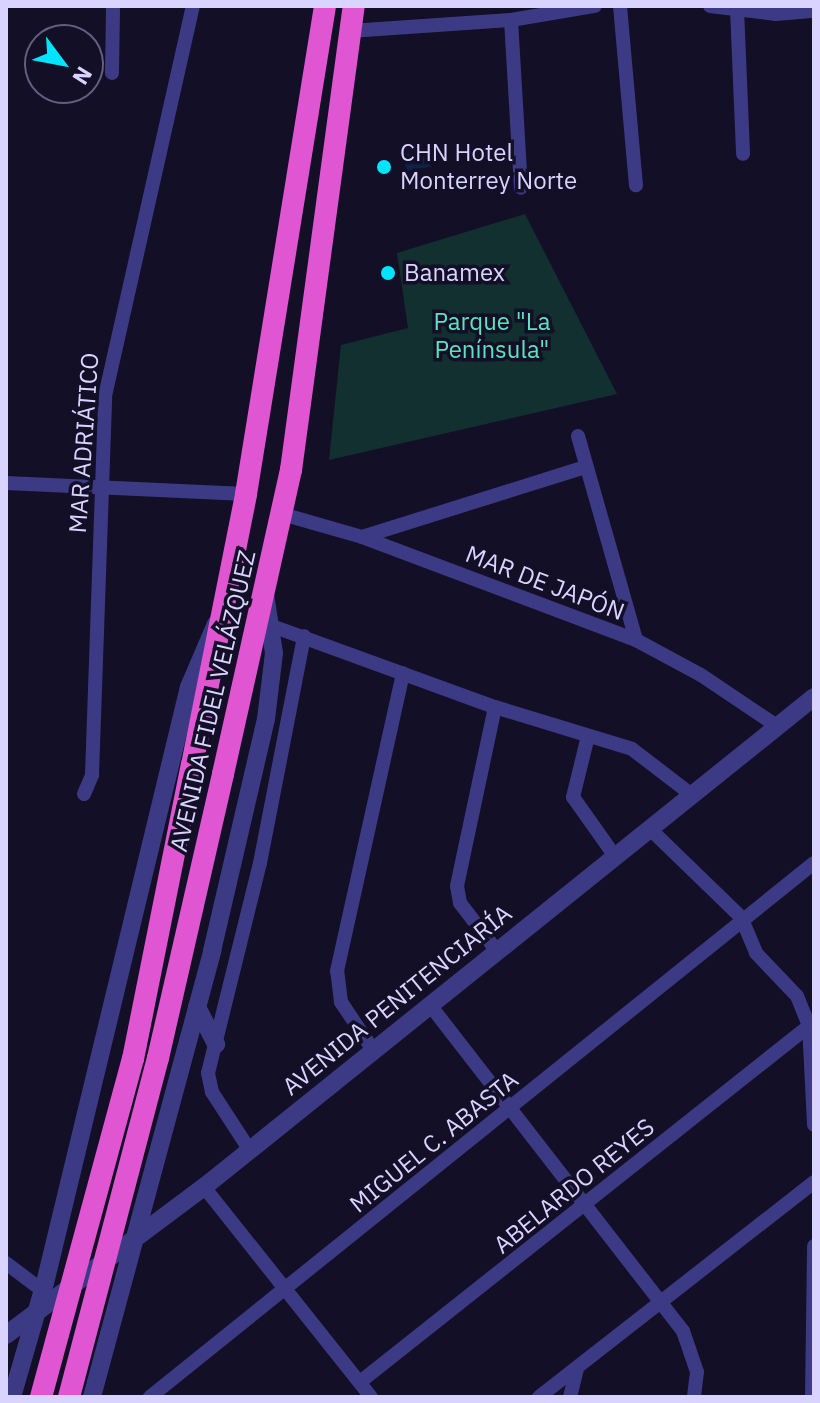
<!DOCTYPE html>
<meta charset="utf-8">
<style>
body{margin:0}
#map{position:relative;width:820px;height:1403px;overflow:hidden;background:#130f26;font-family:"IBM Plex Sans",sans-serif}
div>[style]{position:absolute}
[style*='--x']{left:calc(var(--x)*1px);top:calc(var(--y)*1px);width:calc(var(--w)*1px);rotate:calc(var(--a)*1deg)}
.green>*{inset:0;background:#12302f}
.water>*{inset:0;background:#0c2248;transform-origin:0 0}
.minor>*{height:14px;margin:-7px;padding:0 7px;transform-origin:7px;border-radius:7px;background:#3d3a85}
.tertiary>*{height:18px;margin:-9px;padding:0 9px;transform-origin:9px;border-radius:9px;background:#3d3a85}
.trunk>*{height:22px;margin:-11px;padding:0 11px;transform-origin:11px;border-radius:11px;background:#e055d1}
.trunk-bridge>*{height:22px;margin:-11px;padding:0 11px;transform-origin:11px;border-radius:11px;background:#e055d1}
.dots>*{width:22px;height:22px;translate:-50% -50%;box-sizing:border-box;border:4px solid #130f26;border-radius:50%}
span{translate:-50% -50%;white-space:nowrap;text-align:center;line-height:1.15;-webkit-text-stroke:7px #130f26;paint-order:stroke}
.poi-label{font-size:24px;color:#d9d4ff}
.left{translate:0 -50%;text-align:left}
.park-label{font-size:24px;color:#5fe0c0}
.street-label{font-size:24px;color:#d9d4ff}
.frame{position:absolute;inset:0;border:8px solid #d9d4ff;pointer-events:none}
.north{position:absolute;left:24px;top:24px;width:80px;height:80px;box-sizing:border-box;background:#130f26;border:2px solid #625e7d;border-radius:50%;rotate:122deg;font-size:22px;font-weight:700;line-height:32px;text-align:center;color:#d9d4ff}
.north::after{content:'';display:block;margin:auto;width:28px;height:36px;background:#00e5ff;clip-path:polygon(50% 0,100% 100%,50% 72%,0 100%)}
</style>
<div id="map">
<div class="green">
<i style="clip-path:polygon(525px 214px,617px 394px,329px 460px,341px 345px,408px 328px,397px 253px)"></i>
</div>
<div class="water">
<i style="left:428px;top:150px;width:17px;height:25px;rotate:80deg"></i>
</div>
<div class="minor">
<i style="--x:620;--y:6;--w:180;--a:84.9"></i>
<i style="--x:710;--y:6;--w:66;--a:6.9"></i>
<i style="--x:776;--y:14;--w:38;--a:-5"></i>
<i style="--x:737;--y:9;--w:145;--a:87.6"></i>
<i style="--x:511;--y:20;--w:168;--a:86.6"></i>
<i style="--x:350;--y:31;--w:161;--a:-3.9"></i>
<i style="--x:511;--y:20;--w:85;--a:-9.5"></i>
<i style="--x:112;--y:73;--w:67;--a:-89.1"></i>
<i style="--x:578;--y:436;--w:212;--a:74.1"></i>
<i style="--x:6;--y:483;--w:240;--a:2.6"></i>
<i style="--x:282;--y:514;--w:83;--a:16"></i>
<i style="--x:362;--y:537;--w:293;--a:20.6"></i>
<i style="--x:636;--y:640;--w:74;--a:28.3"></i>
<i style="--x:701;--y:675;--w:92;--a:33.9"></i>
<i style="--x:362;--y:537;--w:234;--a:-17.4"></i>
<i style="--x:272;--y:626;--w:237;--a:20"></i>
<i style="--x:495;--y:707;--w:143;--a:17"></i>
<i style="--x:632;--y:749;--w:76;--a:37.5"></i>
<i style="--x:495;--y:707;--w:183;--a:102"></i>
<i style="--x:457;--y:886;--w:17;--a:80"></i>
<i style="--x:460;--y:903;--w:59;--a:52.5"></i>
<i style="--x:588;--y:736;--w:63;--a:103.8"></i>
<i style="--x:573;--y:797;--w:71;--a:54.7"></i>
<i style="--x:84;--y:794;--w:21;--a:-67"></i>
<i style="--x:92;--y:775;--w:379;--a:-88"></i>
<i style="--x:105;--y:396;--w:400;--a:-77.3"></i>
<i style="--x:649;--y:828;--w:128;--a:44.1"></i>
<i style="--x:741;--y:917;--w:39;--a:67"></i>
<i style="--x:756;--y:953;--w:59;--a:46.4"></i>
<i style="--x:797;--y:996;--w:31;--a:68"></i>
<i style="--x:809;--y:1025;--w:100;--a:87.1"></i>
<i style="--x:430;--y:1005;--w:413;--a:52.2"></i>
<i style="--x:683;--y:1331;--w:43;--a:71.1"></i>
<i style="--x:697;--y:1372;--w:25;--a:97"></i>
<i style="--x:373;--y:1050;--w:58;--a:-123.7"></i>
<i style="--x:341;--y:1002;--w:31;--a:-97"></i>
<i style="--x:337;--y:971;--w:305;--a:-77.5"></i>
<i style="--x:249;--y:1149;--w:68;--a:-123"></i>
<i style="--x:212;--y:1092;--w:19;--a:-102"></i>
<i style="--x:208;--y:1073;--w:216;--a:-76.1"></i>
<i style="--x:260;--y:863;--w:231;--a:-79"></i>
<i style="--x:204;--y:1187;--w:268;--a:51.5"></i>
<i style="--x:6;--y:1263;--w:46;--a:37.1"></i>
<i style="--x:360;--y:1382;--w:579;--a:-38.41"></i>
<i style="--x:150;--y:1397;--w:852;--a:-38.81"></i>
<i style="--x:539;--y:1397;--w:349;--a:-38"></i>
<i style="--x:570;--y:1397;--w:30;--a:-76"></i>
<i style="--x:812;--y:1397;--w:151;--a:-89.2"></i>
</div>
<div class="tertiary">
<i style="--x:197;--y:1007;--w:42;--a:62.8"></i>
<i style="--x:6;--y:1335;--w:247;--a:-36.8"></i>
<i style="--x:204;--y:1187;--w:782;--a:-38.77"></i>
<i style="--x:12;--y:1397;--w:119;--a:-73.9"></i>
<i style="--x:45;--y:1283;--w:613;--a:-76.42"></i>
<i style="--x:189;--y:687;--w:69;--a:-66.8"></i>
<i style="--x:92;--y:1397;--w:462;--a:-74.9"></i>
<i style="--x:212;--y:951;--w:238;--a:-76.9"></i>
<i style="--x:266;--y:719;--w:66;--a:-83.1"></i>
<i style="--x:274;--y:653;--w:60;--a:-98.7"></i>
</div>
<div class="trunk">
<i style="--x:192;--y:765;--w:276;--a:-78.7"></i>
<i style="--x:246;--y:494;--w:494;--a:-80.8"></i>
<i style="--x:223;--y:774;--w:312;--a:-77.4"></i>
<i style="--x:291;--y:470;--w:468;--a:-82.3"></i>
</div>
<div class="trunk-bridge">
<i style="--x:41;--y:1397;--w:350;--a:-74.8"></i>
<i style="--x:133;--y:1059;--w:300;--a:-78.7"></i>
<i style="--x:69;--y:1397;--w:350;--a:-75.3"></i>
<i style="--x:158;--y:1058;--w:291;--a:-77.1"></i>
</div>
<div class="dots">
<i style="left:384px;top:167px;background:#00e5ff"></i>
<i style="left:388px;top:273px;background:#00e5ff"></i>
</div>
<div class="poi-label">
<span class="left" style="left:400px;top:167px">CHN Hotel<br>Monterrey Norte</span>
<span class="left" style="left:404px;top:273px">Banamex</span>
</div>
<div class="park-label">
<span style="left:492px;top:336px">Parque "La<br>Península"</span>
</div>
<div class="street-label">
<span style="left:84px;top:443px;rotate:-86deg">MAR ADRIÁTICO</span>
<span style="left:545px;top:583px;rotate:21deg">MAR DE JAPÓN</span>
<span style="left:213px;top:701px;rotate:-77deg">AVENIDA FIDEL VELÁZQUEZ</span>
<span style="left:397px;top:1000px;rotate:-39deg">AVENIDA PENITENCIARÍA</span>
<span style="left:434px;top:1142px;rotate:-39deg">MIGUEL C. ABASTA</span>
<span style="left:574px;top:1186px;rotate:-39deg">ABELARDO REYES</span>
</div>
<div class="frame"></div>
<div class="north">N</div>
</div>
